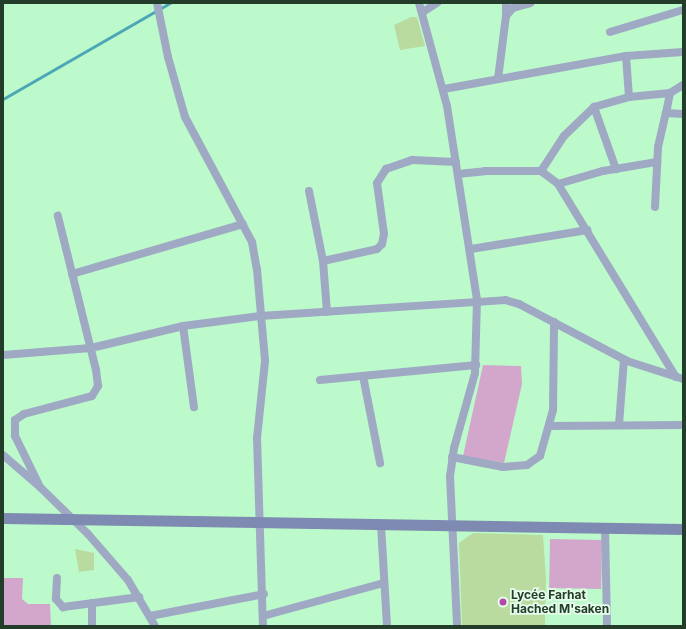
<!DOCTYPE html>
<meta charset="utf-8">
<style>
body{margin:0}
#map{position:relative;width:686px;height:629px;overflow:hidden;background:#bcfacb;font-family:Inter,sans-serif}
div>[style]{position:absolute}
[style*='--x']{left:calc(var(--x)*1px);top:calc(var(--y)*1px);width:calc(var(--w)*1px);rotate:calc(var(--a)*1deg)}
.green>*{inset:0;background:#d3a7cc;transform-origin:0 0}
.stream>*{height:2.5px;margin:-1.25px;padding:0 1.25px;transform-origin:1.25px;border-radius:1.25px;background:#4ca6b7}
.building>*{inset:0;background:#badb9f}
.minor>*{height:8px;margin:-4px;padding:0 4px;transform-origin:4px;border-radius:4px;background:#a0a9c4}
.secondary>*{height:11px;margin:-5.5px;padding:0 5.5px;transform-origin:5.5px;border-radius:5.5px;background:#7e8ab1}
.dots>*{width:11px;height:11px;translate:-50% -50%;box-sizing:border-box;border:2px solid #e5fdea;border-radius:50%}
span{translate:-50% -50%;white-space:nowrap;text-align:center;line-height:1.15;-webkit-text-stroke:3.5px #e5fdea;paint-order:stroke}
.poi-label{font-size:12px;color:#243d2b;font-weight:700}
.left{translate:0 -50%;text-align:left}
.frame{position:absolute;inset:0;border:4px solid #243d2b;pointer-events:none}
</style>
<div id="map">
<div class="green">
<i style="clip-path:polygon(483px 365px,521px 366px,522px 384px,504px 463px,463px 456px)"></i>
<i style="left:550px;top:539px;width:52px;height:49px;rotate:1deg"></i>
<i style="clip-path:polygon(3px 578px,23px 578px,22px 599px,28px 604px,50px 604px,51px 626px,3px 626px)"></i>
</div>
<div class="stream">
<i style="--x:3;--y:99;--w:193;--a:-29.9"></i>
</div>
<div class="building">
<i style="clip-path:polygon(411px 17px,417px 17px,425px 46px,400px 50px,394px 25px)"></i>
<i style="clip-path:polygon(473px 533px,543px 535px,546px 578px,545px 625px,462px 626px,459px 543px)"></i>
<i style="clip-path:polygon(75px 549px,94px 553px,94px 570px,79px 572px)"></i>
</div>
<div class="minor">
<i style="--x:157;--y:3;--w:55;--a:78.5"></i>
<i style="--x:168;--y:57;--w:62;--a:74.2"></i>
<i style="--x:185;--y:117;--w:142;--a:61.8"></i>
<i style="--x:252;--y:242;--w:27;--a:80"></i>
<i style="--x:257;--y:269;--w:92;--a:85"></i>
<i style="--x:265;--y:361;--w:77;--a:95.9"></i>
<i style="--x:257;--y:438;--w:188;--a:88.2"></i>
<i style="--x:419;--y:3;--w:107;--a:74.8"></i>
<i style="--x:447;--y:106;--w:196;--a:81.2"></i>
<i style="--x:477;--y:300;--w:73;--a:91.6"></i>
<i style="--x:475;--y:373;--w:78;--a:105.6"></i>
<i style="--x:454;--y:448;--w:28;--a:98"></i>
<i style="--x:450;--y:476;--w:150;--a:87.3"></i>
<i style="--x:423;--y:12;--w:17;--a:-33"></i>
<i style="--x:506;--y:16;--w:13;--a:-90"></i>
<i style="--x:610;--y:32;--w:76;--a:-16.8"></i>
<i style="--x:626;--y:56;--w:41;--a:85.8"></i>
<i style="--x:498;--y:79;--w:64;--a:-82.8"></i>
<i style="--x:506;--y:16;--w:11;--a:-49"></i>
<i style="--x:513;--y:8;--w:18;--a:-16"></i>
<i style="--x:683;--y:85;--w:15;--a:148"></i>
<i style="--x:670;--y:93;--w:20;--a:101"></i>
<i style="--x:666;--y:113;--w:17;--a:3"></i>
<i style="--x:444;--y:89;--w:185;--a:-10.3"></i>
<i style="--x:626;--y:56;--w:57;--a:-4"></i>
<i style="--x:594;--y:107;--w:66;--a:70.5"></i>
<i style="--x:541;--y:171;--w:42;--a:-56.7"></i>
<i style="--x:564;--y:136;--w:42;--a:-44"></i>
<i style="--x:594;--y:107;--w:36;--a:-16"></i>
<i style="--x:629;--y:97;--w:41;--a:-5.6"></i>
<i style="--x:458;--y:174;--w:27;--a:-6"></i>
<i style="--x:485;--y:171;--w:56;--a:0"></i>
<i style="--x:541;--y:171;--w:21;--a:37"></i>
<i style="--x:558;--y:184;--w:47;--a:-16.1"></i>
<i style="--x:603;--y:171;--w:55;--a:-9.5"></i>
<i style="--x:558;--y:184;--w:226;--a:58.6"></i>
<i style="--x:309;--y:191;--w:71;--a:78.7"></i>
<i style="--x:323;--y:261;--w:51;--a:85.5"></i>
<i style="--x:655;--y:207;--w:60;--a:-87.1"></i>
<i style="--x:658;--y:147;--w:35;--a:-77"></i>
<i style="--x:471;--y:249;--w:118;--a:-9.3"></i>
<i style="--x:323;--y:261;--w:55;--a:-12.5"></i>
<i style="--x:377;--y:249;--w:7;--a:-45"></i>
<i style="--x:382;--y:244;--w:10;--a:-79"></i>
<i style="--x:384;--y:234;--w:51;--a:-97.8"></i>
<i style="--x:377;--y:183;--w:17;--a:-57"></i>
<i style="--x:386;--y:169;--w:28;--a:-19"></i>
<i style="--x:412;--y:160;--w:44;--a:2.6"></i>
<i style="--x:72;--y:274;--w:178;--a:-16.3"></i>
<i style="--x:183;--y:326;--w:82;--a:82.3"></i>
<i style="--x:3;--y:355;--w:88;--a:-4.5"></i>
<i style="--x:91;--y:348;--w:95;--a:-13.4"></i>
<i style="--x:183;--y:326;--w:78;--a:-7.4"></i>
<i style="--x:260;--y:316;--w:246;--a:-3.7"></i>
<i style="--x:505;--y:300;--w:15;--a:16"></i>
<i style="--x:519;--y:304;--w:122;--a:27.8"></i>
<i style="--x:627;--y:361;--w:59;--a:17.8"></i>
<i style="--x:363;--y:376;--w:89;--a:78.9"></i>
<i style="--x:320;--y:380;--w:157;--a:-5.5"></i>
<i style="--x:619;--y:425;--w:66;--a:-85.7"></i>
<i style="--x:551;--y:426;--w:132;--a:-0.4"></i>
<i style="--x:3;--y:455;--w:49;--a:40.9"></i>
<i style="--x:40;--y:487;--w:67;--a:44.4"></i>
<i style="--x:88;--y:534;--w:61;--a:49"></i>
<i style="--x:128;--y:580;--w:53;--a:59.6"></i>
<i style="--x:452;--y:457;--w:52;--a:11.1"></i>
<i style="--x:503;--y:467;--w:24;--a:-5"></i>
<i style="--x:527;--y:465;--w:16;--a:-35"></i>
<i style="--x:540;--y:456;--w:48;--a:-74.2"></i>
<i style="--x:553;--y:410;--w:88;--a:-89.3"></i>
<i style="--x:40;--y:487;--w:57;--a:-116.1"></i>
<i style="--x:15;--y:436;--w:16;--a:-90"></i>
<i style="--x:15;--y:420;--w:11;--a:-34"></i>
<i style="--x:24;--y:414;--w:70;--a:-14.8"></i>
<i style="--x:92;--y:396;--w:12;--a:-59"></i>
<i style="--x:98;--y:386;--w:16;--a:-97"></i>
<i style="--x:96;--y:370;--w:159;--a:-103.9"></i>
<i style="--x:381;--y:525;--w:101;--a:86.6"></i>
<i style="--x:605;--y:528;--w:98;--a:88.8"></i>
<i style="--x:57;--y:578;--w:21;--a:93"></i>
<i style="--x:56;--y:599;--w:11;--a:49"></i>
<i style="--x:63;--y:607;--w:77;--a:-7.5"></i>
<i style="--x:92;--y:603;--w:23;--a:90"></i>
<i style="--x:150;--y:616;--w:116;--a:-10.9"></i>
<i style="--x:263;--y:616;--w:125;--a:-15.3"></i>
</div>
<div class="secondary">
<i style="--x:3;--y:518;--w:680;--a:0.93"></i>
</div>
<div class="dots">
<i style="left:503px;top:602px;background:#b64aaa"></i>
</div>
<div class="poi-label">
<span class="left" style="left:511px;top:602px">Lycée Farhat<br>Hached M'saken</span>
</div>
<div class="frame"></div>
</div>
